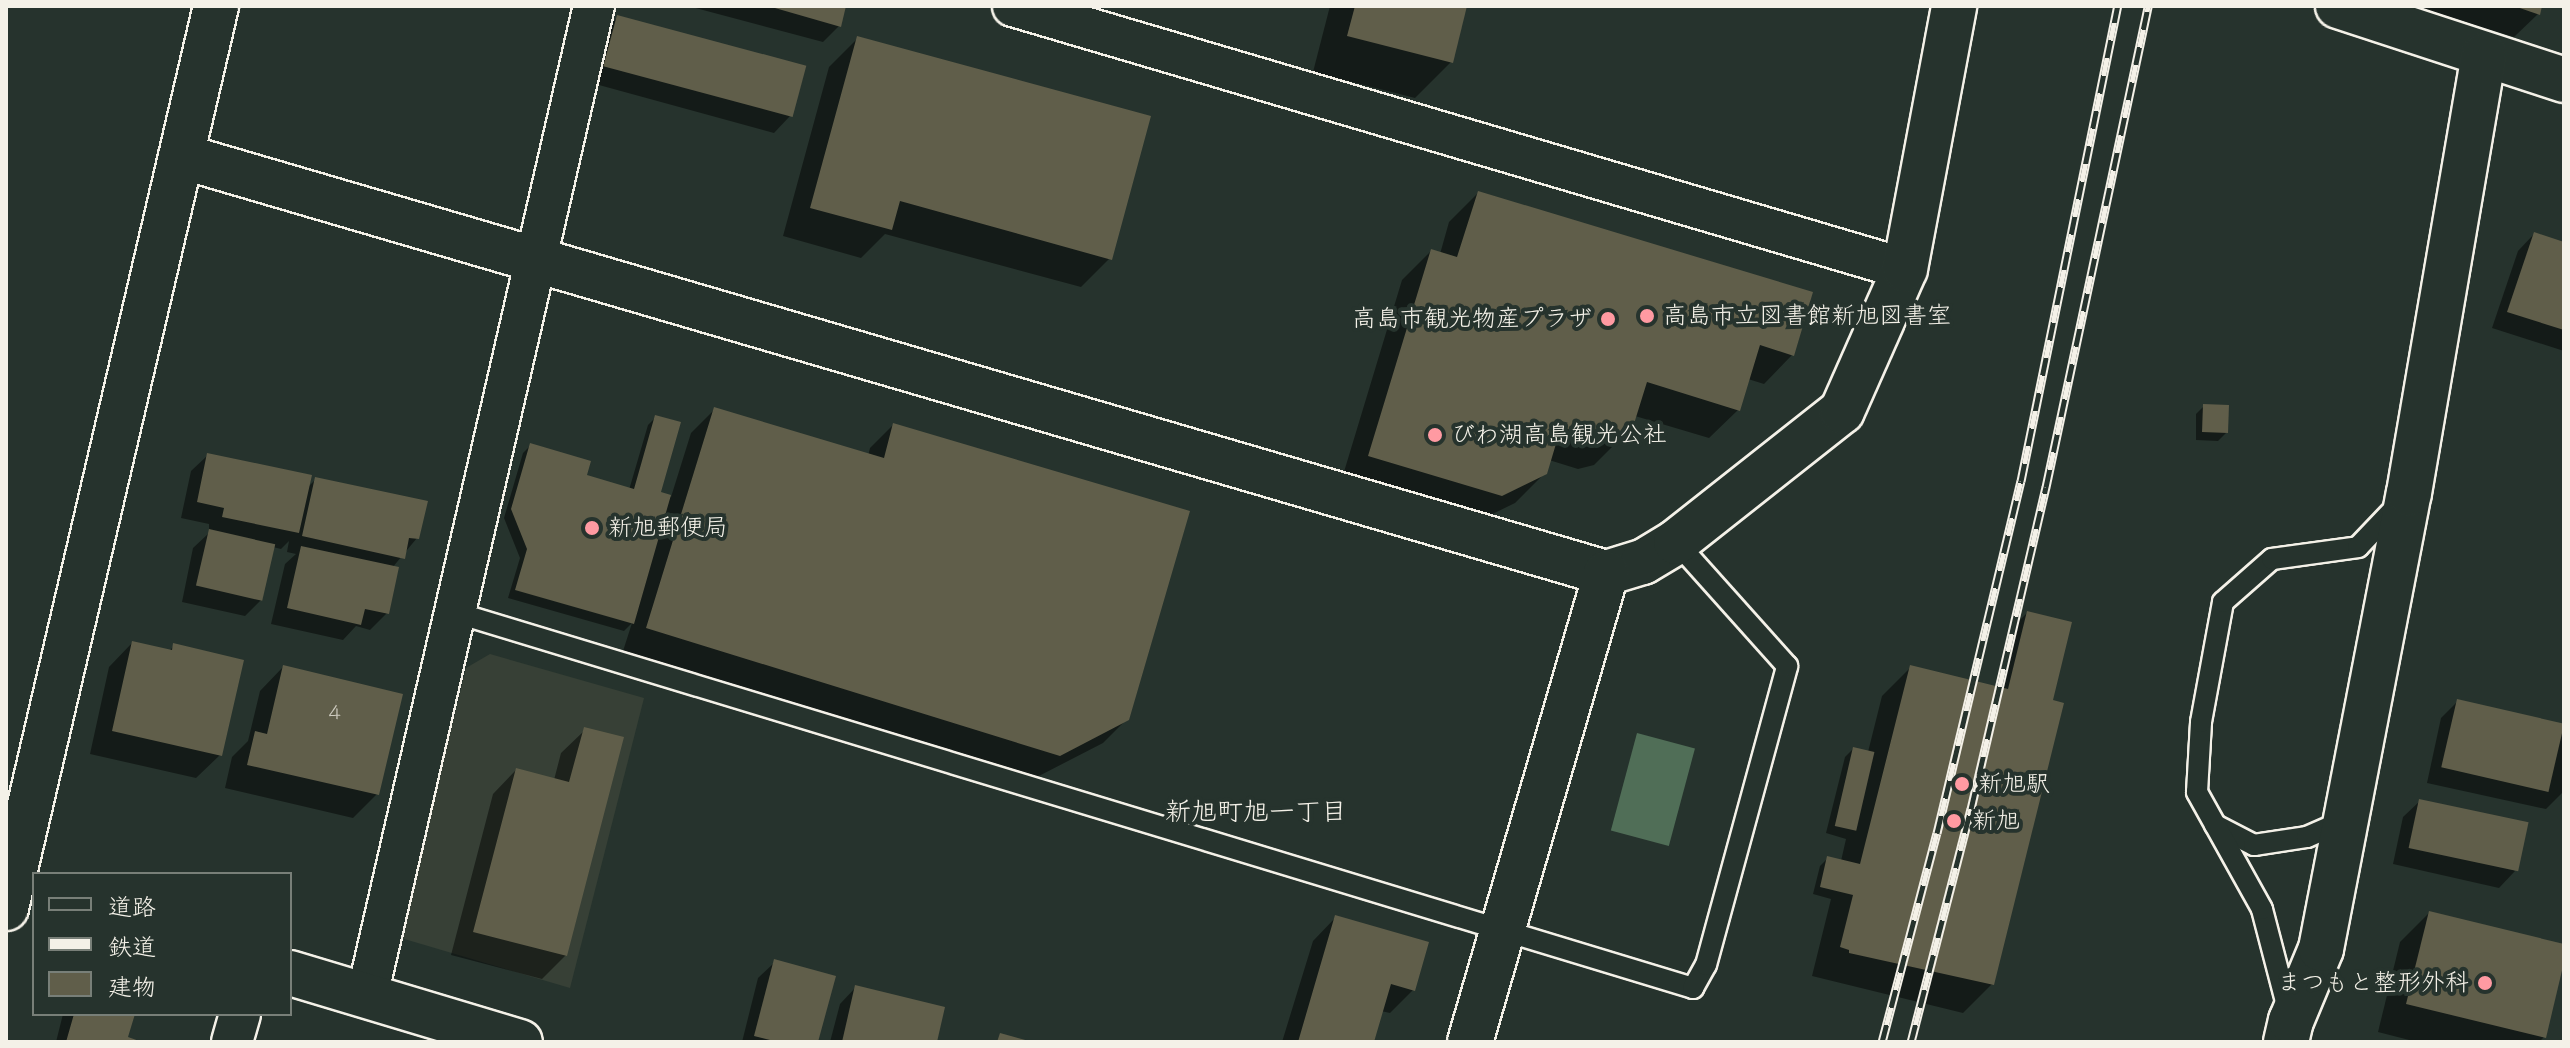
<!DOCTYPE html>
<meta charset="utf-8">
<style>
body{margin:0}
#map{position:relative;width:2570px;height:1048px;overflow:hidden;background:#26332d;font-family:Pangolin,"Klee One",sans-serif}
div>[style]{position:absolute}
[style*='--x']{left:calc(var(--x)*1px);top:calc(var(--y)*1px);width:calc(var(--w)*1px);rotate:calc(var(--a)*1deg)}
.built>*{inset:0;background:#374036}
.green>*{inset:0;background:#506e57;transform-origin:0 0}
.shadow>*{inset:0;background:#0007}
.building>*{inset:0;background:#605e4a;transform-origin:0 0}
.roads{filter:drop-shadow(2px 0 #f4f1e8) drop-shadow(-2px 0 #f4f1e8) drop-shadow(0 2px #f4f1e8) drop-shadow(0 -2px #f4f1e8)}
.lane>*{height:20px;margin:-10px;padding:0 10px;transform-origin:10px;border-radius:10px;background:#26332d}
.street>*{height:40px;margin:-20px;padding:0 20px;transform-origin:20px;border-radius:20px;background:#26332d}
.secondary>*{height:44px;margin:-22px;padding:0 22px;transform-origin:22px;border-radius:22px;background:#26332d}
.rail>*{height:9px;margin-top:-4.5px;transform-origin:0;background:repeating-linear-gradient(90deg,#26332d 0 18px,#f4f1e8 0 36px);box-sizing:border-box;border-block:2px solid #f4f1e8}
.dots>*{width:22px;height:22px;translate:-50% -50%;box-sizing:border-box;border:4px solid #26332d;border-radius:50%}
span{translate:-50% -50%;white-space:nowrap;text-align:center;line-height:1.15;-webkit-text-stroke:8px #26332d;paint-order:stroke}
.number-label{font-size:20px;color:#cfccc0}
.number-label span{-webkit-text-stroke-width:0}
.poi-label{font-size:24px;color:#f4f1e8}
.left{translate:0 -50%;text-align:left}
.right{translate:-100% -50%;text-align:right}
.neighbourhood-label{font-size:26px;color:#f4f1e8}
.frame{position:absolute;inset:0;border:8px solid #f4f1e8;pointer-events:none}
.legend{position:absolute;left:32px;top:872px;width:260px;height:144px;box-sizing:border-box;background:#26332d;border:2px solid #787f78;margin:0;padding:10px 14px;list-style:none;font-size:24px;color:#f4f1e8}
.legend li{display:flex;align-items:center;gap:16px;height:40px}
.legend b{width:40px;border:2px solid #787f78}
</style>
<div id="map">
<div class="built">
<i style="clip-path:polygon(490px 654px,644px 698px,570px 988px,401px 938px,466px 668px)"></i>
</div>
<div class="green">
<i style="left:1637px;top:733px;width:60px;height:101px;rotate:15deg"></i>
</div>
<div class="shadow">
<i style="clip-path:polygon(688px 6px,844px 6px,839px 26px,823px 42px)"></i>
<i style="clip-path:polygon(1330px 6px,1465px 6px,1451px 62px,1415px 98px,1313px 72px)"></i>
<i style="clip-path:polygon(2412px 6px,2540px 6px,2538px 14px,2514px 37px)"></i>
<i style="clip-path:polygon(618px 17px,790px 116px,774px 133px,588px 82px,601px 33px)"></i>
<i style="clip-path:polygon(858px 38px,1110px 258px,1081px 287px,885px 234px,861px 258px,783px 236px,829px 67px)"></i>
<i style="clip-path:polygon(1478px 193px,1792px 355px,1764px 384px,1748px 379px,1738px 410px,1709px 438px,1635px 416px,1624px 435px,1594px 465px,1578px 469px,1549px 460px,1545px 473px,1515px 503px,1472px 524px,1340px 485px,1402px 280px,1431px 251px,1440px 254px,1449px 222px)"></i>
<i style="clip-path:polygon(2534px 234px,2564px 244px,2564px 351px,2492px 328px,2518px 251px)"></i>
<i style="clip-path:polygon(2204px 406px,2227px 432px,2218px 441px,2196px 440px,2196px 414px)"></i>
<i style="clip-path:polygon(714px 410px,868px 456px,870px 448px,893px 425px,1127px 719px,1103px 743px,1035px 778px,623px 651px,632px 623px,624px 631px,508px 598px,520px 558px,504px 518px,523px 453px,531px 445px,585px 477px,629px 490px,648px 425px,656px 417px,659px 494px,671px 497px,691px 433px)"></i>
<i style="clip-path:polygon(208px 455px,307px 488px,316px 479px,417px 538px,392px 568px,387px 613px,370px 630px,356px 626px,343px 640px,271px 624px,285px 564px,296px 554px,287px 552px,289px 541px,281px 549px,273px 547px,261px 600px,245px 616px,182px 602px,193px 548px,209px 533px,209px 524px,181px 518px,191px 471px)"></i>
<i style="clip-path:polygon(2027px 613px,1992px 984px,1963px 1013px,1812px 976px,1831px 899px,1813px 894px,1820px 866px,1828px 858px,1841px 861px,1846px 839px,1826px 833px,1845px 757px,1853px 749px,1868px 752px,1882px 696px,1911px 667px,2002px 690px,2019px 621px)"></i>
<i style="clip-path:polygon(132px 643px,169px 651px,174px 646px,220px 755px,196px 778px,90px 754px,109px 667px)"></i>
<i style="clip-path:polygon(283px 667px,377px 794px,353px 818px,225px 788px,232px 757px,248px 741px,260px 691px)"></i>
<i style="clip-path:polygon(2458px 701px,2564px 725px,2564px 785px,2562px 793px,2546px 809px,2427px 783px,2441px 718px)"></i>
<i style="clip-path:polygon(585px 730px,566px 955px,542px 979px,451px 955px,493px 794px,516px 770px,554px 780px,561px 753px)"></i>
<i style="clip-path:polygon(2420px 801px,2515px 871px,2499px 888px,2393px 864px,2403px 817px)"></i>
<i style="clip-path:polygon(2429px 913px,2564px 946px,2544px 1037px,2539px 1042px,2417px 1042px,2378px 1032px,2400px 942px)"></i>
<i style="clip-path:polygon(1336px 917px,1413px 990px,1390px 1013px,1381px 1011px,1372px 1042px,1282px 1042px,1313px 941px)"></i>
<i style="clip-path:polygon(775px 962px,816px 1042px,742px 1042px,758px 978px)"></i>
<i style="clip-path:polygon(856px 987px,935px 1042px,830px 1042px,840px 1004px)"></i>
<i style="clip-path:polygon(63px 1014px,133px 1014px,126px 1038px,137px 1042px,56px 1042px)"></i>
</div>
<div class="building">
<i style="clip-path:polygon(768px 6px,846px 6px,841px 27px)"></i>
<i style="clip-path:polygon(1355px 6px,1467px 6px,1453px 63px,1347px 36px)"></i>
<i style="clip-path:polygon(2514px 6px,2542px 6px,2540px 15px)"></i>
<i style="left:617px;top:15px;width:196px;height:53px;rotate:15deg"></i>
<i style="clip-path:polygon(857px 36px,1151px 116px,1112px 260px,900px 201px,892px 230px,810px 208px)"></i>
<i style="clip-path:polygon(1478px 191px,1813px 292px,1794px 356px,1760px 345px,1740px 411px,1647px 382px,1633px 427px,1625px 437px,1608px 441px,1561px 427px,1547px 474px,1502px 496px,1368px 456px,1431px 249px,1457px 257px)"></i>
<i style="clip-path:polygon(2534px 232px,2564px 242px,2564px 330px,2507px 312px)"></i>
<i style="left:2203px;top:404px;width:26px;height:28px;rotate:2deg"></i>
<i style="clip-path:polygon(714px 407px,884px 458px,893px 423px,1190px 511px,1129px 720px,1060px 756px,646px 628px)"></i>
<i style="clip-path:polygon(655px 415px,681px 422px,661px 492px,671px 495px,634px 624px,515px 590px,527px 549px,511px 509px,530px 443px,591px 461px,587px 475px,634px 489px)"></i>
<i style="clip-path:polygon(207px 453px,312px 475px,299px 533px,222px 517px,224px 508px,197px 502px)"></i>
<i style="clip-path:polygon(315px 477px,428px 501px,419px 539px,409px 538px,405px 559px,302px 536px)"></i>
<i style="left:209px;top:529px;width:68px;height:58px;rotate:13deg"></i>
<i style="clip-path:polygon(301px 546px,399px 567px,389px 614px,365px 609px,361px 625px,287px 608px)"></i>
<i style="clip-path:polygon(2027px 611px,2072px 622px,2053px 700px,2064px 703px,1994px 985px,1849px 953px,1849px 950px,1840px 947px,1853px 895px,1820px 887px,1827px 856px,1860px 864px,1910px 665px,2008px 689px)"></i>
<i style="clip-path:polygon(132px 641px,172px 650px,173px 643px,244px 660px,222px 756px,112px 731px)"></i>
<i style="clip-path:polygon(283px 665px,403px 694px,379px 795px,247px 765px,255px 731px,267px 734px)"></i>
<i style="left:2457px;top:699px;width:110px;height:70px;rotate:13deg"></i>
<i style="clip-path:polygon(584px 727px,624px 737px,567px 956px,473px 932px,516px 768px,569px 782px)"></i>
<i style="left:1853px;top:747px;width:22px;height:81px;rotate:13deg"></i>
<i style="left:2419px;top:799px;width:112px;height:50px;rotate:12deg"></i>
<i style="clip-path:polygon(2429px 911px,2564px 944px,2564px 962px,2546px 1038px,2406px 1004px)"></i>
<i style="clip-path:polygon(1335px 915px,1429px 942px,1415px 991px,1391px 984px,1374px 1042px,1298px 1042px)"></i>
<i style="clip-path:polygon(774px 959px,836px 976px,818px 1042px,778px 1042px,754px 1036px)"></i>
<i style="clip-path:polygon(855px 985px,945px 1007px,937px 1042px,842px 1042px)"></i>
<i style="clip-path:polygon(74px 1014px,135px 1014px,128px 1037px,142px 1042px,66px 1042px)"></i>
<i style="clip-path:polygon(1000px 1033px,1029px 1041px,1029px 1042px,997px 1042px)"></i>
</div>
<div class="roads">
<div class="lane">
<i style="--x:454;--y:612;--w:1295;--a:16.88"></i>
<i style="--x:1693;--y:988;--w:26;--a:-61"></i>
<i style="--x:1706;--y:965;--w:310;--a:-74.8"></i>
<i style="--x:1787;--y:666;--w:166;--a:-131.8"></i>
<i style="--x:2215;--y:825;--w:44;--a:27.1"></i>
<i style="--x:2254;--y:845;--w:54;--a:-8.6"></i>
<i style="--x:2307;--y:837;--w:43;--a:-23.6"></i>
<i style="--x:2289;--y:1013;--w:107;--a:-104.6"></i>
<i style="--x:2262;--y:909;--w:134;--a:-119.1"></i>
<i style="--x:2197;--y:792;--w:70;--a:-86.7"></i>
<i style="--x:2201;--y:722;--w:122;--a:-79.6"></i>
<i style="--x:2223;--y:602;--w:65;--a:-41.3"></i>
<i style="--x:2272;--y:559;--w:87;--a:-7.9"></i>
<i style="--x:2358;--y:547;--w:58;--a:-46.4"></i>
</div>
<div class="street">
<i style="--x:1013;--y:6;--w:930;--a:16.43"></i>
<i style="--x:367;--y:996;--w:1016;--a:-77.09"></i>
<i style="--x:232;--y:1042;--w:29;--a:-74"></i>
</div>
<div class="secondary">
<i style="--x:2338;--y:6;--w:238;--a:18.1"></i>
<i style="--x:181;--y:156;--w:1485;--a:16.31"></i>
<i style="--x:1606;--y:573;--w:39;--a:-17"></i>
<i style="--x:1643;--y:562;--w:39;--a:-31"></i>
<i style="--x:1676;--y:542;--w:211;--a:-38.3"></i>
<i style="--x:1842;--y:411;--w:155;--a:-66.1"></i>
<i style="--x:1905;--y:269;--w:268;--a:-79.4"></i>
<i style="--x:6;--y:908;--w:926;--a:-76.89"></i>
<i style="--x:290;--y:973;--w:240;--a:16.7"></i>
<i style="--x:1470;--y:1042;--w:488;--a:-73.8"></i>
<i style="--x:2286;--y:1042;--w:22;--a:-77"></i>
<i style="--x:2291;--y:1021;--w:78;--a:-67.4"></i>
<i style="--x:2321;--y:949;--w:464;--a:-79.1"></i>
<i style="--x:2409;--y:493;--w:444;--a:-80.3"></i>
</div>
</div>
<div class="rail">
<i style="--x:1882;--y:1042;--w:216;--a:-75.3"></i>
<i style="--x:1937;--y:833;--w:362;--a:-76.6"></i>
<i style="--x:2021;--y:481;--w:485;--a:-78.5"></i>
<i style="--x:1911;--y:1042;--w:241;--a:-75.6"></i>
<i style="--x:1971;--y:809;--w:331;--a:-76.9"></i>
<i style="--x:2046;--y:487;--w:492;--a:-78"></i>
</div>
<div class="dots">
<i style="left:1647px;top:316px;background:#ff9aa2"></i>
<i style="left:1608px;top:319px;background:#ff9aa2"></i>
<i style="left:1435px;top:435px;background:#ff9aa2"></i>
<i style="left:592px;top:528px;background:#ff9aa2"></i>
<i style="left:1962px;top:784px;background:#ff9aa2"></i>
<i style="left:1954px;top:821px;background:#ff9aa2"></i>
<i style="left:2485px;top:983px;background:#ff9aa2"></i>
</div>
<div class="number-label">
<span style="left:335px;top:712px">４</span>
</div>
<div class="poi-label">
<span class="left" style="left:1663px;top:316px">高島市立図書館新旭図書室</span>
<span class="right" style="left:1592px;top:319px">高島市観光物産プラザ</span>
<span class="left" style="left:1451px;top:435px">びわ湖高島観光公社</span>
<span class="left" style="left:608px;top:528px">新旭郵便局</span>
<span class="left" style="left:1978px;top:784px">新旭駅</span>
<span class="left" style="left:1972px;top:821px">新旭</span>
<span class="right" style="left:2469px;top:983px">まつもと整形外科</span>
</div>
<div class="neighbourhood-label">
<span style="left:1256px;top:813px">新旭町旭一丁目</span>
</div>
<div class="frame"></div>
<ul class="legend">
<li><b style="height:10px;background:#26332d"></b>道路</li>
<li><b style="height:10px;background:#f4f1e8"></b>鉄道</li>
<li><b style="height:22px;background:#605e4a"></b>建物</li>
</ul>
</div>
